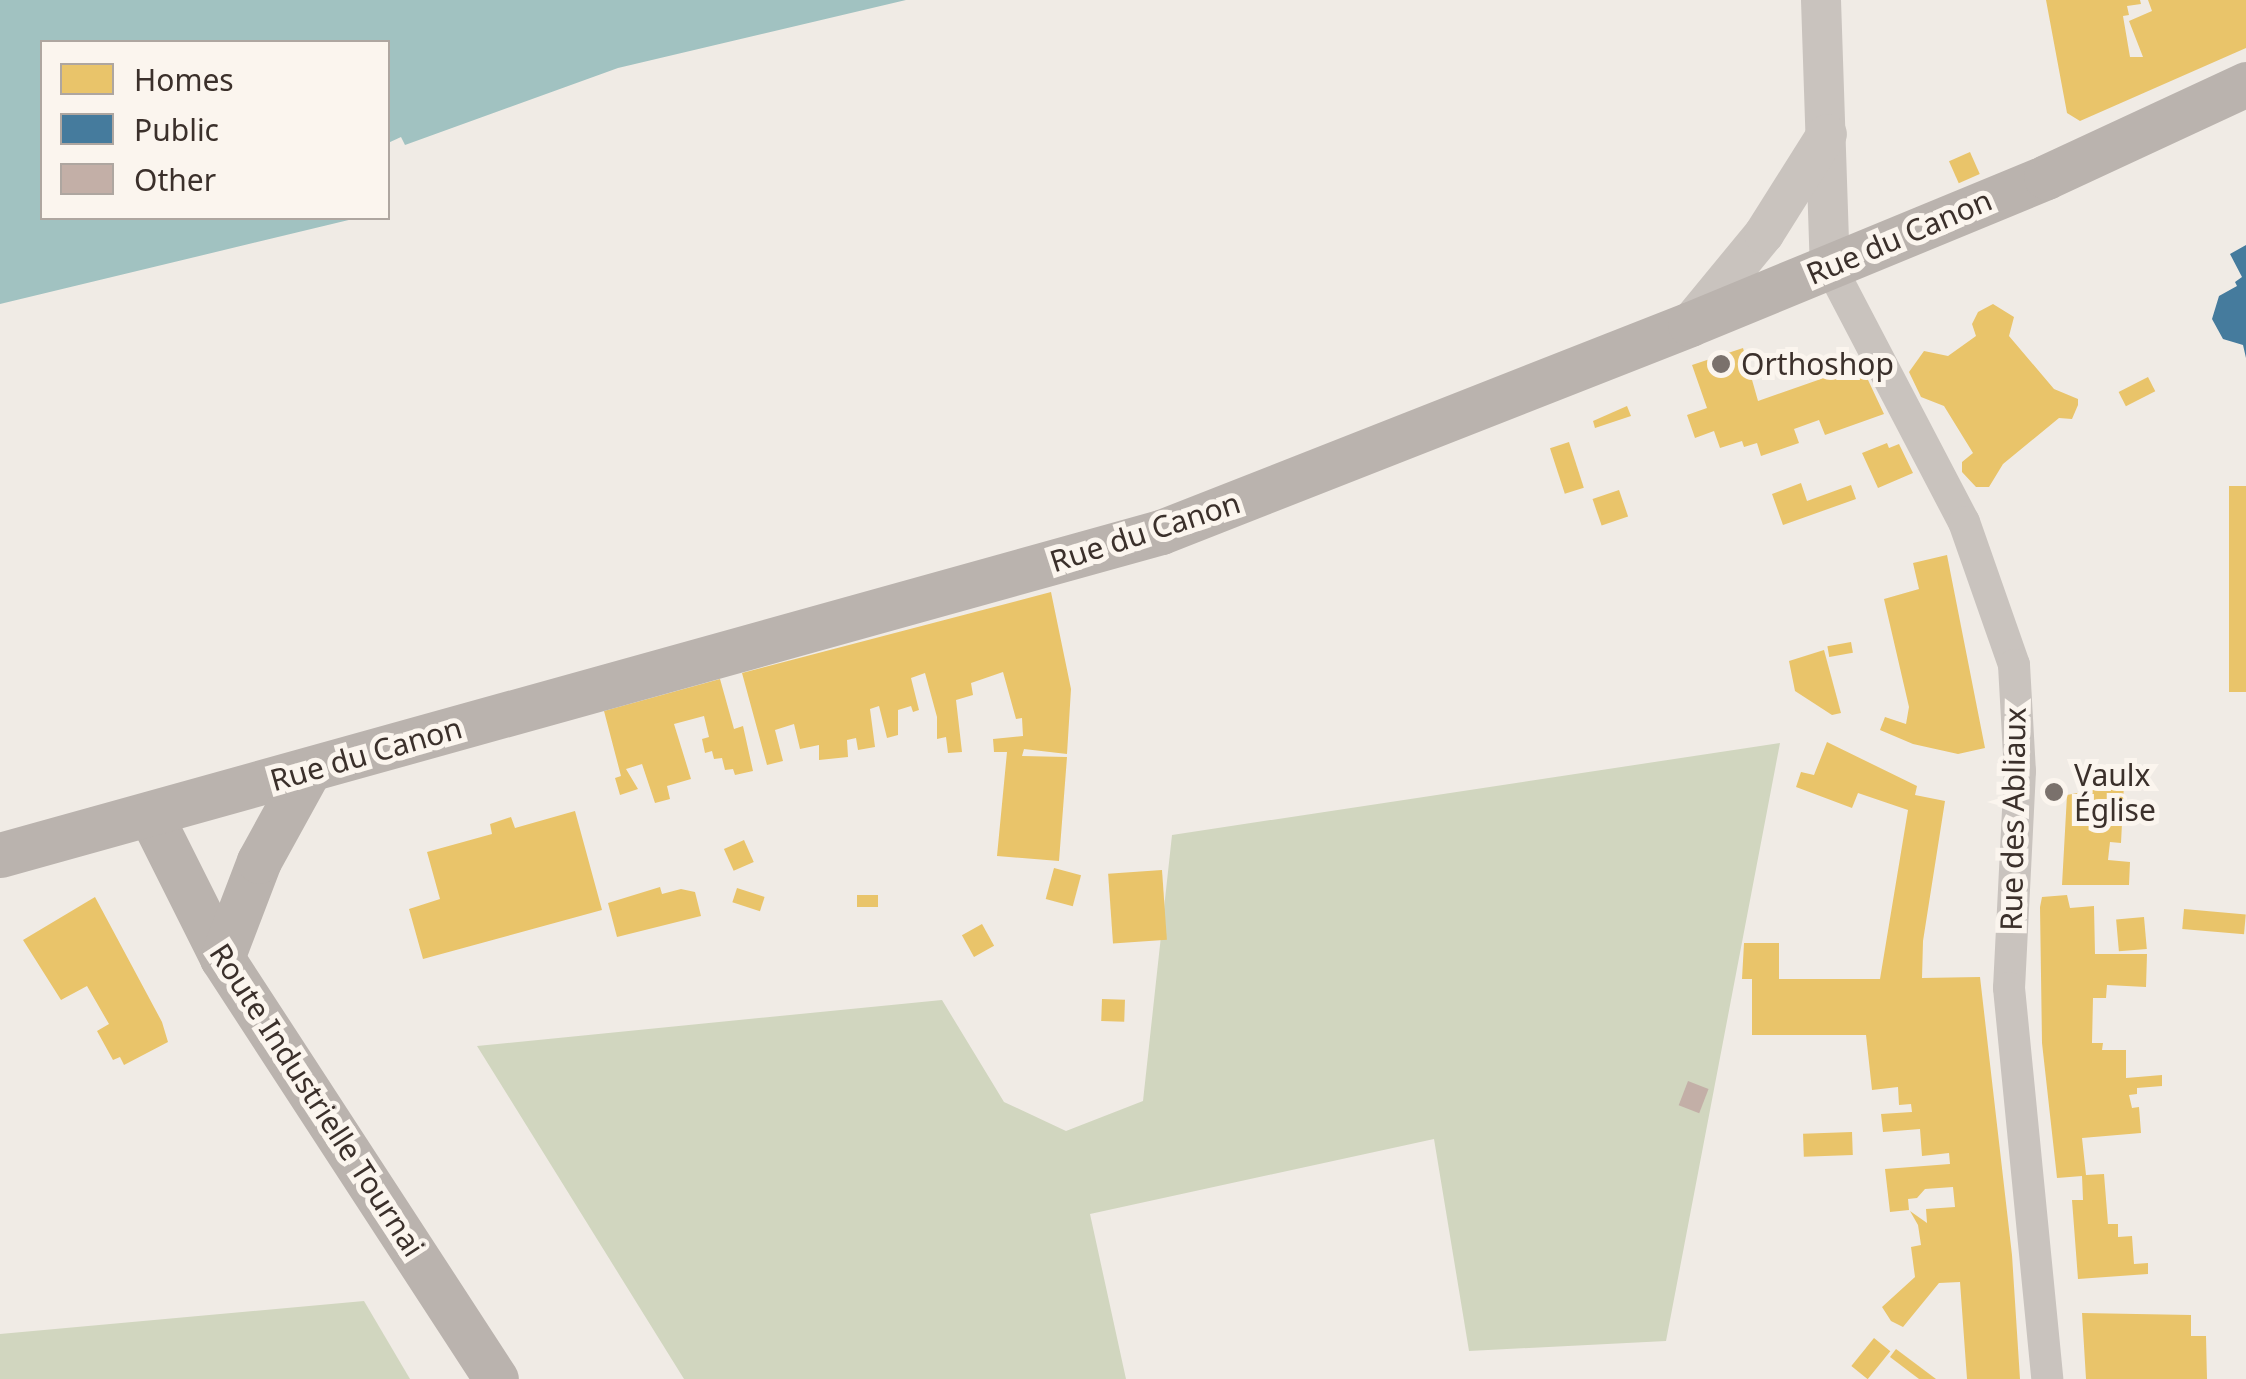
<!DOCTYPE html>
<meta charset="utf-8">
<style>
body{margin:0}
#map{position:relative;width:2246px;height:1379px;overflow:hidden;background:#f0ebe5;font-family:"Noto Sans",sans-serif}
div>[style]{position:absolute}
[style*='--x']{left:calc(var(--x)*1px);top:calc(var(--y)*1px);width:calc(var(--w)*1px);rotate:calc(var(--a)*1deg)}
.green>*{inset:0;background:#d1d6bf}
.water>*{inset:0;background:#a1c2c1}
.homes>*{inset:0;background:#e9c46a;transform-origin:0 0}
.public>*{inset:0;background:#457b9d}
.building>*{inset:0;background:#c3afa7;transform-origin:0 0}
.minor>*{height:32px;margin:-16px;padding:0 16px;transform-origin:16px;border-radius:16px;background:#c9c3be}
.tertiary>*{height:40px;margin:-20px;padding:0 20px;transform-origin:20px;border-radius:20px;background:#c9c3be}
.secondary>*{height:45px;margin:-22.5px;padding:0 22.5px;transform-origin:22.5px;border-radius:22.5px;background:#bab3ae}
.dots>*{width:28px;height:28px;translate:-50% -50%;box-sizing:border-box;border:5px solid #fbf5ee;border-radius:50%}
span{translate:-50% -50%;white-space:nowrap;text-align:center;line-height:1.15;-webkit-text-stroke:10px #fbf5ee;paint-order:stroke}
.street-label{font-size:30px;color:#3b302b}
.poi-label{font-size:30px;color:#3b302b}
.left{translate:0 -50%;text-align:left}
.legend{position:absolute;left:40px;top:40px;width:350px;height:180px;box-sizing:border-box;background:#fbf5ee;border:2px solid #aea6a0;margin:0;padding:12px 18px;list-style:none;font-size:30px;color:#3b302b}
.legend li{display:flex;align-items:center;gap:20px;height:50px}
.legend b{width:50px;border:2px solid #aea6a0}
</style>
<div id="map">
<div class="green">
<i style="clip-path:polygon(1780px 743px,1666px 1341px,1469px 1351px,1434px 1139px,1090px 1214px,1126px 1379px,684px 1379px,477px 1046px,942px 1000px,1004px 1102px,1066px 1131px,1143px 1101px,1172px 835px)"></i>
<i style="clip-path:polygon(364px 1301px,410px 1379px,0 1379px,0 1334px)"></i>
</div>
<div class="water">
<i style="clip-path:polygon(0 0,906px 0,618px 68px,405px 145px,401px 137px,388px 143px,388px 42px,42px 42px,42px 218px,357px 218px,0 304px)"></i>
</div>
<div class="homes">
<i style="clip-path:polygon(2046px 0,2140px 0,2141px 4px,2127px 6px,2129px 15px,2123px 16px,2130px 57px,2143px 57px,2129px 21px,2152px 11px,2148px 0,2246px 0,2246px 48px,2080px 121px,2067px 113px)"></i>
<i style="left:1970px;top:152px;width:24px;height:23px;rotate:66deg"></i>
<i style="clip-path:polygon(1993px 304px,2014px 317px,2009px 336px,2054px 389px,2078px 399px,2078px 405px,2072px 419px,2059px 418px,2003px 464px,1989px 487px,1976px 487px,1962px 472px,1962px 462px,1973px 453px,1944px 406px,1921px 397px,1909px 372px,1924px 351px,1948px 356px,1976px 336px,1972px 324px,1978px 312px)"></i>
<i style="clip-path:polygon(1743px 348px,1758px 401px,1861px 365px,1884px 414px,1825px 435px,1819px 420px,1794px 429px,1799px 443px,1761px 456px,1757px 443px,1744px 447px,1742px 441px,1720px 448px,1714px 431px,1695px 438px,1687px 415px,1707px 408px,1692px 365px)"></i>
<i style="left:2148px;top:377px;width:16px;height:33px;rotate:63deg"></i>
<i style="clip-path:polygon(1627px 406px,1631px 416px,1595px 428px,1593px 421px)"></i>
<i style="left:1569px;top:442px;width:48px;height:20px;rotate:72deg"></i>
<i style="clip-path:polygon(1887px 443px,1889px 448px,1899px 444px,1913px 473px,1878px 488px,1862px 453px)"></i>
<i style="clip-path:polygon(1801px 483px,1807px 501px,1851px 485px,1856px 499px,1783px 525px,1772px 494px)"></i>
<i style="left:2246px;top:486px;width:206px;height:17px;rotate:90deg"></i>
<i style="left:1619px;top:490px;width:28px;height:28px;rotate:71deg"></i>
<i style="clip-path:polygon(1947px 555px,1985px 748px,1958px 754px,1913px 744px,1880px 730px,1885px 717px,1906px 724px,1909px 707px,1884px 599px,1919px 589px,1913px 563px)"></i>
<i style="clip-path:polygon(1051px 592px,1071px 689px,1067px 754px,1024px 749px,1022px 756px,1067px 757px,1059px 861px,997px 856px,1007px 752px,994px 752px,993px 739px,1023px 736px,1022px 718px,1016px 719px,1003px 672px,971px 683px,973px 695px,956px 700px,962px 752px,948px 753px,946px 737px,937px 739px,937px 717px,925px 673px,911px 678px,919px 710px,913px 712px,911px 706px,898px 710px,898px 735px,887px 738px,879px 706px,870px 709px,875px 747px,858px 750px,856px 738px,847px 740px,848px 757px,819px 760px,819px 745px,800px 749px,794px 724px,775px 730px,783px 761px,767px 765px,742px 673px)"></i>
<i style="left:1851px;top:642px;width:11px;height:24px;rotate:80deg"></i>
<i style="clip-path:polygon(1824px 650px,1841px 713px,1832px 715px,1795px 691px,1789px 661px)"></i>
<i style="clip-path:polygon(720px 679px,734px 729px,743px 726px,753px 771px,735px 775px,733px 769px,725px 770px,722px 758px,714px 759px,712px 751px,705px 753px,702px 739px,709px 737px,704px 716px,674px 724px,691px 779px,667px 786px,670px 799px,655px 803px,642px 764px,626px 769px,638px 789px,620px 795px,615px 778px,621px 776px,604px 711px)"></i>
<i style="clip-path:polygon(1827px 742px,1917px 786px,1915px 795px,1945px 801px,1923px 941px,1922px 978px,1980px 977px,2012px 1255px,2020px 1379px,1967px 1379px,1960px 1282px,1939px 1283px,1903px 1327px,1891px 1321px,1882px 1307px,1915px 1277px,1911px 1247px,1921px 1245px,1918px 1225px,1910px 1211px,1927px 1223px,1926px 1209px,1955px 1207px,1953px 1187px,1925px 1189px,1917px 1198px,1908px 1199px,1909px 1210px,1890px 1212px,1885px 1169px,1950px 1164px,1949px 1153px,1922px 1156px,1920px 1129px,1883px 1132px,1881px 1114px,1912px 1112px,1911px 1104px,1899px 1105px,1898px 1087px,1872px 1090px,1866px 1035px,1752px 1035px,1752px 979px,1742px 979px,1744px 943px,1779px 943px,1779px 979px,1880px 979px,1908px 810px,1858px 793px,1852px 808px,1796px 787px,1801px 772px,1814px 775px)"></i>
<i style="clip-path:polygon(2124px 784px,2121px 843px,2110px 842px,2108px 860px,2130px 862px,2129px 885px,2062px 885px,2067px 795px)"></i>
<i style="clip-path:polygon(575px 811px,602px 910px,423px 959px,409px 909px,440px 899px,427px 852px,492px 834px,490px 824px,511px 817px,515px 828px)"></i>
<i style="left:744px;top:840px;width:24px;height:22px;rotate:66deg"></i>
<i style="left:1054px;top:868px;width:28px;height:32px;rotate:15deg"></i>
<i style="left:1162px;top:870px;width:70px;height:54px;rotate:86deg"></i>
<i style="clip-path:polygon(660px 887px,662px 894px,681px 889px,695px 892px,701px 916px,617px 937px,608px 903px)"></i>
<i style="left:737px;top:888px;width:29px;height:15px;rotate:18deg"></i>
<i style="left:857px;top:895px;width:21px;height:12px"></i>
<i style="clip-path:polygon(2067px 895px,2070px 908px,2094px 906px,2095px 954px,2147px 954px,2146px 987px,2107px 985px,2106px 998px,2093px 998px,2092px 1043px,2103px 1043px,2102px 1050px,2126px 1050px,2126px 1078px,2162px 1075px,2162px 1086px,2137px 1088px,2137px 1094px,2129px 1095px,2132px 1108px,2139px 1107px,2141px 1133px,2082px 1138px,2086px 1175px,2104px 1174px,2108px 1224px,2118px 1224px,2118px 1237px,2132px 1236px,2134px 1264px,2148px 1263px,2148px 1274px,2078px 1279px,2072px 1200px,2083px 1200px,2082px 1176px,2057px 1178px,2042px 1043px,2040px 907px,2042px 897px)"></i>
<i style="clip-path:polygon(95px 897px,162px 1022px,168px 1042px,124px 1065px,120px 1057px,113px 1060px,97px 1031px,109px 1024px,87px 986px,61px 1000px,23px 940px)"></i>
<i style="left:2184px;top:909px;width:62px;height:20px;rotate:5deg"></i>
<i style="left:2144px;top:917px;width:32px;height:28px;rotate:85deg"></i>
<i style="left:982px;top:924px;width:25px;height:23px;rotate:61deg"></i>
<i style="left:1102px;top:999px;width:23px;height:22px;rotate:2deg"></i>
<i style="left:1852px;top:1132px;width:23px;height:49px;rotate:88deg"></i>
<i style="clip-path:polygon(2082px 1313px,2191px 1315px,2191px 1336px,2206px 1336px,2207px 1379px,2086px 1379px)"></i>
<i style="left:1874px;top:1338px;width:21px;height:36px;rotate:39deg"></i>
<i style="clip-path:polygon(1896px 1349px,1936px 1379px,1919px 1379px,1890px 1357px)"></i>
</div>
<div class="public">
<i style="clip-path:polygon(2246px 245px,2246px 358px,2243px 345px,2223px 339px,2212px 319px,2219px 296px,2237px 286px,2235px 282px,2242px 277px,2230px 254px)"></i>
</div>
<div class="building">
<i style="left:1688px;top:1081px;width:22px;height:26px;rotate:21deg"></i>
</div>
<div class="minor">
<i style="--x:1830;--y:266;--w:289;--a:62.4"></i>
<i style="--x:1964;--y:522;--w:151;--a:70.7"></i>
<i style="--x:2014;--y:665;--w:106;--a:86.8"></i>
<i style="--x:2020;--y:771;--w:217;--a:92.9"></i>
<i style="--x:2009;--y:988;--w:393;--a:84.4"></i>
</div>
<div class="tertiary">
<i style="--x:1821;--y:0;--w:266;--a:88.1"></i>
<i style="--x:1690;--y:324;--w:117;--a:-50.6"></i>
<i style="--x:1764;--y:234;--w:118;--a:-57.8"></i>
</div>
<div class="secondary">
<i style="--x:150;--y:814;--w:161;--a:63.4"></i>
<i style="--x:222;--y:958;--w:502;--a:56.94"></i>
<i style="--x:0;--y:855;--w:1205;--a:-15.55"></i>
<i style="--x:1161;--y:532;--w:568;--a:-21.46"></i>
<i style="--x:1690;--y:324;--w:385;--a:-22.4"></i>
<i style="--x:2046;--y:177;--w:221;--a:-24.9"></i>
<i style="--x:222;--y:958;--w:104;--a:-69.1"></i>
<i style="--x:259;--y:861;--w:104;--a:-61.2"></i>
</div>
<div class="dots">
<i style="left:1721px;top:364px;background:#7a716c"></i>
<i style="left:2054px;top:792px;background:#7a716c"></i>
</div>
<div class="street-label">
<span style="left:1899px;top:237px;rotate:-23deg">Rue du Canon</span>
<span style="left:1145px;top:532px;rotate:-18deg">Rue du Canon</span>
<span style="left:366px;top:754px;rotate:-16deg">Rue du Canon</span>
<span style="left:2013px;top:819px;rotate:-89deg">Rue des Abliaux</span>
<span style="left:317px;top:1100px;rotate:57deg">Route Industrielle Tournai</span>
</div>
<div class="poi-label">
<span class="left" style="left:1741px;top:364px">Orthoshop</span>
<span class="left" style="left:2074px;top:792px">Vaulx<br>Église</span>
</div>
<ul class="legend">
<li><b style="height:28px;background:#e9c46a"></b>Homes</li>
<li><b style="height:28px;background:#457b9d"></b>Public</li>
<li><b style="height:28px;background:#c3afa7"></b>Other</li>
</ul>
</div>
